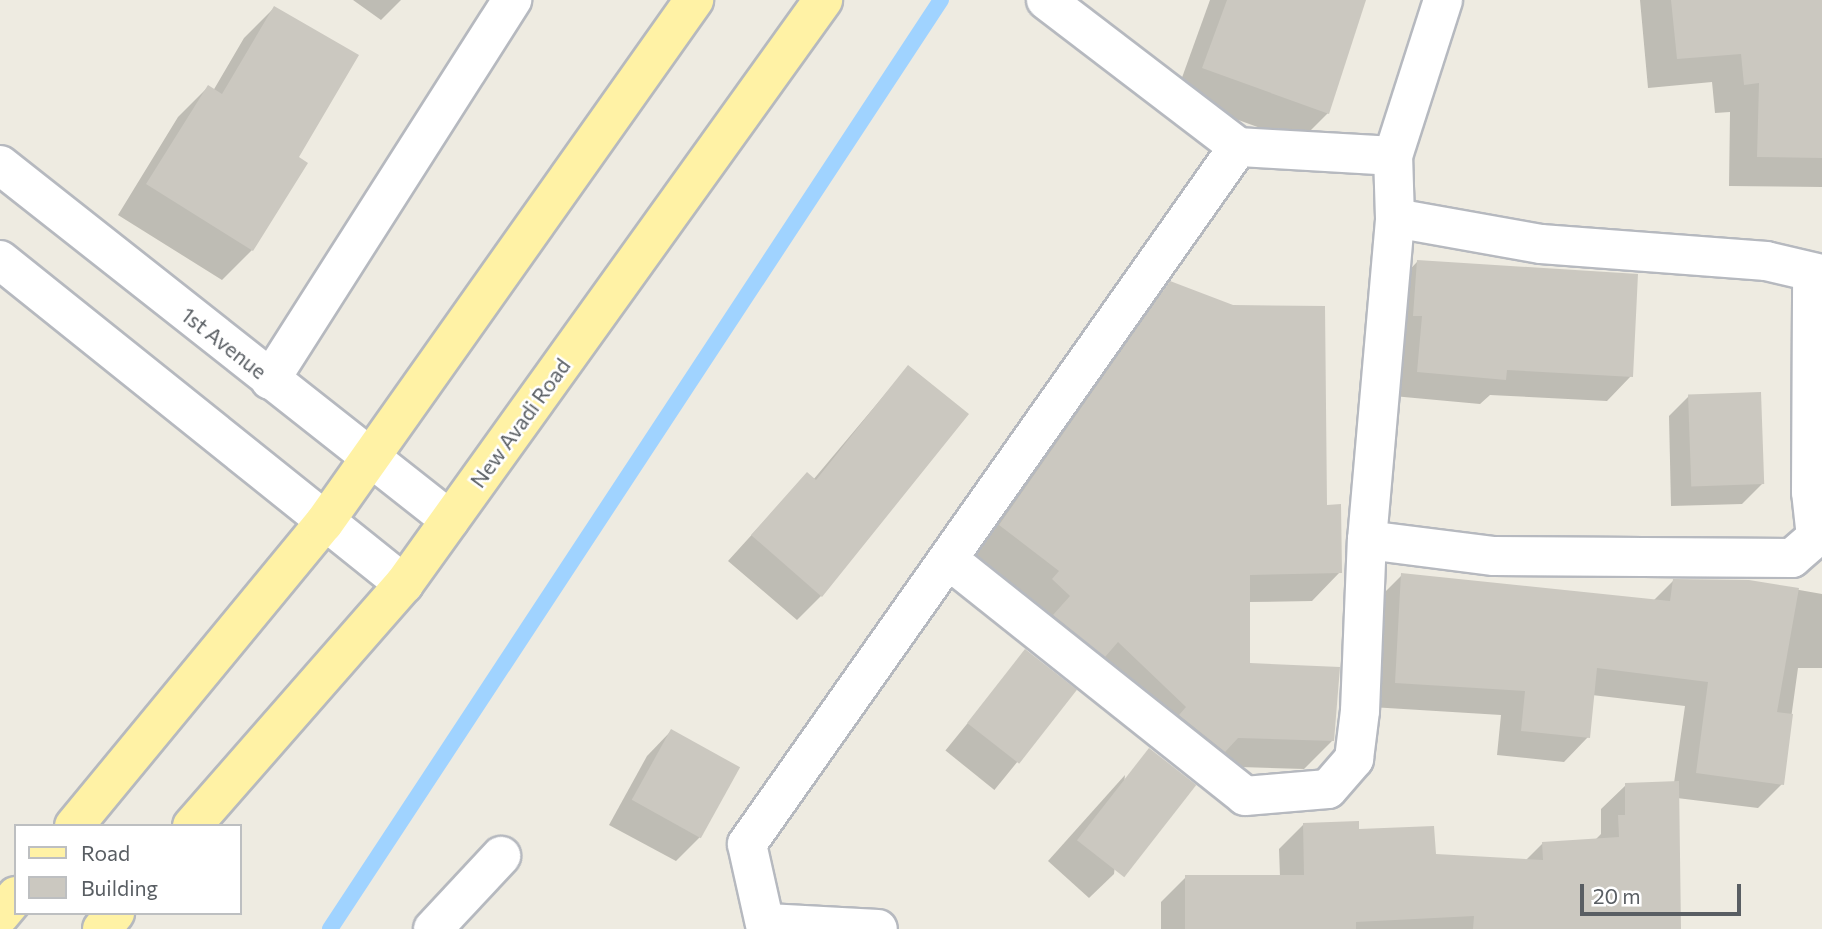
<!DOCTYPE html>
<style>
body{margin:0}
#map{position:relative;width:1822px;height:929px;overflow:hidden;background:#eeebe1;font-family:Commissioner,sans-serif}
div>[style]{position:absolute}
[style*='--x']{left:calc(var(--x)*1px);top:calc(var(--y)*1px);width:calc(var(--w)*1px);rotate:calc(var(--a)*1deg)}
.shadow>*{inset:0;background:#0003;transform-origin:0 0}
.stream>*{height:16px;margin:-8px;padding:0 8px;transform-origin:8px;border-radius:8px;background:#a0d3ff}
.building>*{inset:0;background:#cbc8c0;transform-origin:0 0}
.roads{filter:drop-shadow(2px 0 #b6b9bf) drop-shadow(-2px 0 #b6b9bf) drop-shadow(0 2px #b6b9bf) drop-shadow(0 -2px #b6b9bf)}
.minor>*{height:38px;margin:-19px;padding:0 19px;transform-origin:19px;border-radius:19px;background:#fff}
.major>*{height:38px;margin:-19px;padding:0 19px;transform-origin:19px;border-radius:19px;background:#fff2a5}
span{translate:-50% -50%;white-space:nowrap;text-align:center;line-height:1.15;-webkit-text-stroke:5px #fff;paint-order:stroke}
.street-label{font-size:21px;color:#595e63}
.legend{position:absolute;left:14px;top:824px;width:228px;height:91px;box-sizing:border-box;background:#fff;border:2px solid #bdbfc1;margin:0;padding:9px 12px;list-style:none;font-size:21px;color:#595e63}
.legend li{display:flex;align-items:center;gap:14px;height:35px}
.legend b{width:35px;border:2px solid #bdbfc1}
.scale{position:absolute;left:1580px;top:884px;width:161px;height:32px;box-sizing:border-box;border:4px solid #595e63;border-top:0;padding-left:9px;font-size:21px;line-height:24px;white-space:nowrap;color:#595e63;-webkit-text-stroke:5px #fff;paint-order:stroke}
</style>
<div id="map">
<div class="shadow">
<i style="clip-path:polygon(353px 0,401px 0,381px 20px)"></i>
<i style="clip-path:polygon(1210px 0,1364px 0,1328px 113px,1299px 142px,1175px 97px)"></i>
<i style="clip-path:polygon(1640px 0,1822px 0,1822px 187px,1729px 186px,1730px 112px,1715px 113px,1712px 82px,1648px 88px)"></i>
<i style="clip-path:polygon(274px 8px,297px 158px,252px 250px,222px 280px,118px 215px,178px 117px,208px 87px,213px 91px,244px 38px)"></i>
<i style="clip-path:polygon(1417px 262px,1631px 376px,1607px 401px,1490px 395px,1480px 404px,1393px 396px,1393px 287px)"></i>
<i style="clip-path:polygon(1171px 283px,1325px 507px,1340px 572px,1312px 601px,1248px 602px,1248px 665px,1333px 740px,1304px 769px,1208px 766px,1025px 608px,1032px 601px,972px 554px,1142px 312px)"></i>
<i style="clip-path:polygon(908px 367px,821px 596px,797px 620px,728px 561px,807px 474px,813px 480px)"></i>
<i style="clip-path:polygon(1689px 396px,1762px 484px,1742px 504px,1671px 506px,1669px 416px)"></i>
<i style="clip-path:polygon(1402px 575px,1653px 601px,1673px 581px,1749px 581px,1822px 594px,1822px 668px,1798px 668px,1782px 784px,1758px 808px,1677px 798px,1679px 929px,1161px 929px,1161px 902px,1186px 877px,1280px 877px,1279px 849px,1304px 824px,1358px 831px,1434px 856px,1525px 861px,1543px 843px,1595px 840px,1601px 834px,1601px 809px,1626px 785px,1674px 783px,1685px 706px,1592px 695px,1588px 737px,1564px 762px,1497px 755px,1501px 715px,1371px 707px,1377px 600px)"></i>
<i style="left:1026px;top:651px;width:63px;height:128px;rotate:39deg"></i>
<i style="clip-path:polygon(671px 731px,701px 836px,676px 861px,609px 825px,647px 756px)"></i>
<i style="clip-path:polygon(1125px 775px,1114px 874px,1089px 898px,1048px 861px)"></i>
</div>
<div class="stream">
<i style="--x:330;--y:929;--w:1112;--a:-56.67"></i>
</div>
<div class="building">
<i style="clip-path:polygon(1227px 0,1366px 0,1329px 114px,1202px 68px)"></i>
<i style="clip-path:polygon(1671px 0,1822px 0,1822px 158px,1757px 157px,1759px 83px,1744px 85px,1741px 54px,1677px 59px)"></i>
<i style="clip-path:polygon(274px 6px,359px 55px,299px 157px,308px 163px,253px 251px,146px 184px,208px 85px,222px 94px)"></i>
<i style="clip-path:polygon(1417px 260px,1638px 274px,1633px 377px,1507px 370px,1506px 380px,1417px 372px,1422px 316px,1413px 316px)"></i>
<i style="clip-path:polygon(1170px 281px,1233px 305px,1325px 306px,1327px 505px,1341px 504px,1342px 573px,1250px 575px,1250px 663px,1340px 667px,1334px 741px,1238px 738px,1225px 752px,1179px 715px,1186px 707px,1118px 642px,1105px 657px,1053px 615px,1070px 596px,1052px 579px,1059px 571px,999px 525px)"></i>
<i style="clip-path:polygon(908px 365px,969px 414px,822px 597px,751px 535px,807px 472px,816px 480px)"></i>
<i style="left:1761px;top:392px;width:92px;height:73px;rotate:88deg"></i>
<i style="clip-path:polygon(1401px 573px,1670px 601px,1673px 579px,1749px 580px,1799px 588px,1777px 712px,1793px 714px,1784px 785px,1696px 773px,1708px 682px,1597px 668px,1590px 738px,1521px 731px,1525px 691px,1395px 683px)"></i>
<i style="left:1025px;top:649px;width:66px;height:94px;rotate:38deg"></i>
<i style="left:671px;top:729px;width:79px;height:81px;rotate:29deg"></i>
<i style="left:1149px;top:748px;width:60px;height:117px;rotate:38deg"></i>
<i style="clip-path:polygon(1679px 781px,1681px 929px,1473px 929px,1474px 916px,1356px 922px,1356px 929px,1185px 929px,1185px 875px,1304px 875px,1303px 823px,1359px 821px,1359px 829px,1434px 826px,1436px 854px,1543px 860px,1542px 842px,1619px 837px,1618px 815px,1625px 815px,1625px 783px)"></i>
</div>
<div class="roads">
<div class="minor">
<i style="--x:1046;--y:0;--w:242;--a:37.4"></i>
<i style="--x:1238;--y:147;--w:155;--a:3.3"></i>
<i style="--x:0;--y:165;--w:573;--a:38.27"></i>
<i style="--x:1395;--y:218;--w:148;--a:10.1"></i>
<i style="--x:1541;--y:244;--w:226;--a:4.3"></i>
<i style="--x:1766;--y:261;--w:57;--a:13.1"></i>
<i style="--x:0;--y:260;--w:518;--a:38.73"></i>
<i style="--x:270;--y:380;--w:451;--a:-57.5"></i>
<i style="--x:1367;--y:540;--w:128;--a:7.2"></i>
<i style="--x:1494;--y:556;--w:298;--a:0.4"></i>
<i style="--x:1792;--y:558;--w:32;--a:-41"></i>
<i style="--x:1816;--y:537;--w:45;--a:-96.3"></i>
<i style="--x:1811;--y:492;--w:217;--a:-89.7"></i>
<i style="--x:950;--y:561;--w:377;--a:38.5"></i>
<i style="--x:1245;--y:796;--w:83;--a:-4.8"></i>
<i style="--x:1328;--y:789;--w:40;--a:-49"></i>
<i style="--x:1354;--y:759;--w:48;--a:-82.9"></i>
<i style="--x:1360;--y:711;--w:171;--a:-87.7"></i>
<i style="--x:1367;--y:540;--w:323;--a:-85"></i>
<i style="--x:1395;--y:218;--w:62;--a:-91.8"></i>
<i style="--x:1393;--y:156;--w:164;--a:-72.2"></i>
<i style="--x:767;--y:923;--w:111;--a:3.1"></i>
<i style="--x:433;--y:929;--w:100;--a:-47"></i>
<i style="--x:766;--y:929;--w:87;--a:-102.6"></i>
<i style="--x:747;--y:844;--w:853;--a:-54.84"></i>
</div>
<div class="major">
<i style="--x:74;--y:826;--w:393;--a:-50.5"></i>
<i style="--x:324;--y:523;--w:641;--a:-54.72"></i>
<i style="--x:192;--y:826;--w:322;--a:-48.8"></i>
<i style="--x:404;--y:584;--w:719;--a:-54.34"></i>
<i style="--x:0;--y:915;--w:25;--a:-50"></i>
<i style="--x:102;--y:929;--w:21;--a:-51"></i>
</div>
</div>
<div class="street-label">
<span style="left:224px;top:343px;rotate:38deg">1st Avenue</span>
<span style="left:520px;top:423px;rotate:-54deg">New Avadi Road</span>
</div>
<ul class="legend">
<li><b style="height:9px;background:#fff2a5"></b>Road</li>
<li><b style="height:19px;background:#cbc8c0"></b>Building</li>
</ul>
<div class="scale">20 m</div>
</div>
